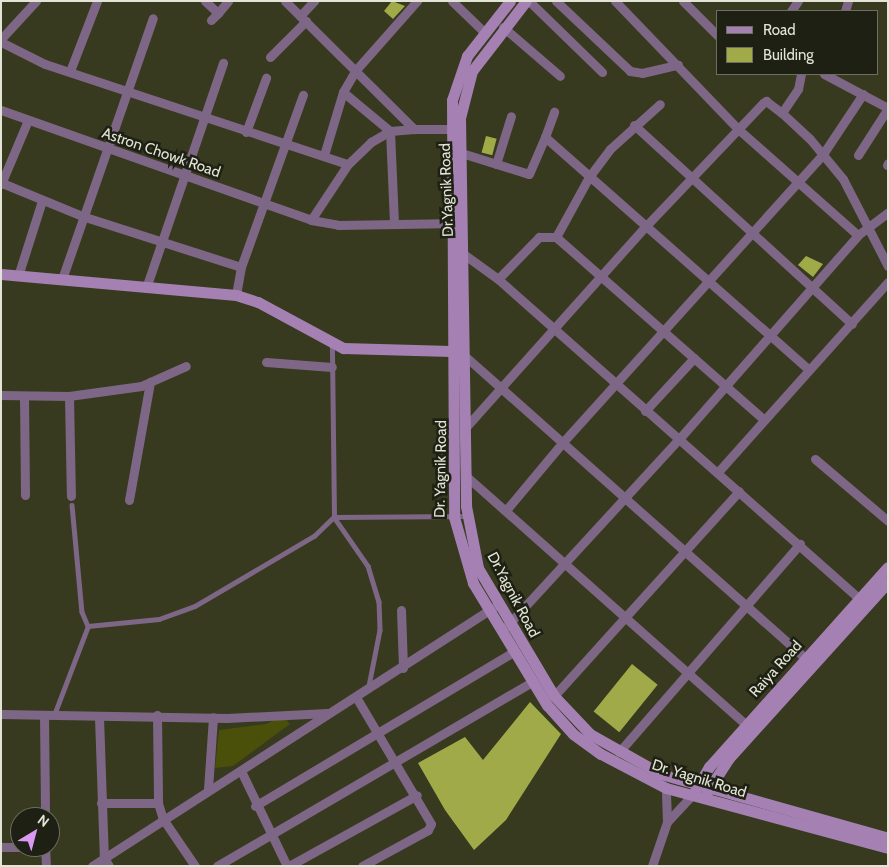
<!DOCTYPE html>
<style>
body{margin:0}
#map{position:relative;width:889px;height:867px;overflow:hidden;background:#373a1f;font-family:Cabin,sans-serif}
div>[style]{position:absolute}
[style*='--x']{left:calc(var(--x)*1px);top:calc(var(--y)*1px);width:calc(var(--w)*1px);rotate:calc(var(--a)*1deg)}
.green>*{inset:0;background:#4a4f09}
.building>*{inset:0;background:#a1aa48;transform-origin:0 0}
.lane>*{height:4.5px;margin:-2.25px;padding:0 2.25px;transform-origin:2.25px;border-radius:2.25px;background:#7e6786}
.street>*{height:9px;margin:-4.5px;padding:0 4.5px;transform-origin:4.5px;border-radius:4.5px;background:#7e6786}
.secondary>*{height:11px;margin:-5.5px;padding:0 5.5px;transform-origin:5.5px;border-radius:5.5px;background:#a581b3}
span{translate:-50% -50%;white-space:nowrap;text-align:center;line-height:1.15;-webkit-text-stroke:5px #1e2014;paint-order:stroke}
.street-label{font-size:15px;color:#e2e5d5}
.frame{position:absolute;inset:0;border:2px solid #e2e5d5;pointer-events:none}
.legend{position:absolute;left:716px;top:10px;width:162px;height:65px;box-sizing:border-box;background:#1e2014;border:1px solid #6c6f61;margin:0;padding:6px 9px;list-style:none;font-size:15px;color:#e2e5d5}
.legend li{display:flex;align-items:center;gap:10px;height:25px}
.legend b{width:25px;border:1px solid #6c6f61}
.north{position:absolute;left:10px;top:807px;width:50px;height:50px;box-sizing:border-box;background:#1e2014;border:1px solid #6c6f61;border-radius:50%;rotate:37deg;font-size:14px;font-weight:700;line-height:20px;text-align:center;color:#e2e5d5}
.north::after{content:'';display:block;margin:auto;width:18px;height:22px;background:#dc99f4;clip-path:polygon(50% 0,100% 100%,50% 72%,0 100%)}
</style>
<div id="map">
<div class="green">
<i style="clip-path:polygon(283px 716px,290px 724px,233px 766px,215px 768px,219px 730px,266px 724px)"></i>
</div>
<div class="building">
<i style="clip-path:polygon(392px 1px,405px 6px,393px 19px,384px 11px)"></i>
<i style="left:486px;top:136px;width:11px;height:17px;rotate:15deg"></i>
<i style="clip-path:polygon(806px 256px,823px 264px,813px 277px,798px 265px)"></i>
<i style="left:632px;top:664px;width:33px;height:61px;rotate:39deg"></i>
<i style="clip-path:polygon(530px 702px,561px 734px,506px 820px,474px 850px,445px 810px,418px 763px,465px 737px,483px 760px)"></i>
</div>
<div class="lane">
<i style="--x:72;--y:505;--w:107;--a:84.7"></i>
<i style="--x:82;--y:612;--w:15;--a:67"></i>
<i style="--x:334;--y:517;--w:60;--a:55.2"></i>
<i style="--x:368;--y:566;--w:37;--a:73"></i>
<i style="--x:379;--y:601;--w:29;--a:88"></i>
<i style="--x:380;--y:630;--w:57;--a:101.1"></i>
<i style="--x:334;--y:517;--w:132;--a:-0.4"></i>
<i style="--x:54;--y:715;--w:95;--a:-69.1"></i>
<i style="--x:88;--y:626;--w:71;--a:-5.6"></i>
<i style="--x:159;--y:619;--w:38;--a:-20"></i>
<i style="--x:195;--y:606;--w:138;--a:-30.5"></i>
<i style="--x:314;--y:536;--w:28;--a:-44"></i>
<i style="--x:334;--y:517;--w:173;--a:-90.7"></i>
</div>
<div class="street">
<i style="--x:205;--y:1;--w:18;--a:43"></i>
<i style="--x:218;--y:13;--w:10;--a:135"></i>
<i style="--x:285;--y:1;--w:182;--a:44.8"></i>
<i style="--x:414;--y:129;--w:43;--a:0"></i>
<i style="--x:452;--y:1;--w:45;--a:44.1"></i>
<i style="--x:529;--y:1;--w:102;--a:44.2"></i>
<i style="--x:556;--y:1;--w:102;--a:43.4"></i>
<i style="--x:630;--y:71;--w:12;--a:9"></i>
<i style="--x:642;--y:73;--w:37;--a:-13"></i>
<i style="--x:615;--y:1;--w:178;--a:46.1"></i>
<i style="--x:738;--y:129;--w:160;--a:41.5"></i>
<i style="--x:683;--y:1;--w:49;--a:45"></i>
<i style="--x:791;--y:11;--w:12;--a:-55"></i>
<i style="--x:845;--y:11;--w:10;--a:-73"></i>
<i style="--x:218;--y:13;--w:16;--a:-50"></i>
<i style="--x:300;--y:16;--w:21;--a:-47"></i>
<i style="--x:503;--y:27;--w:75;--a:40.7"></i>
<i style="--x:1;--y:39;--w:52;--a:-47.4"></i>
<i style="--x:1;--y:42;--w:49;--a:26.6"></i>
<i style="--x:45;--y:64;--w:319;--a:18.3"></i>
<i style="--x:270;--y:57;--w:51;--a:-45"></i>
<i style="--x:70;--y:71;--w:75;--a:-68.9"></i>
<i style="--x:801;--y:74;--w:15;--a:101"></i>
<i style="--x:798;--y:89;--w:29;--a:124"></i>
<i style="--x:782;--y:113;--w:38;--a:43"></i>
<i style="--x:810;--y:139;--w:52;--a:50.5"></i>
<i style="--x:843;--y:179;--w:98;--a:62.7"></i>
<i style="--x:824;--y:74;--w:72;--a:28"></i>
<i style="--x:343;--y:92;--w:61;--a:39.7"></i>
<i style="--x:390;--y:131;--w:93;--a:87.5"></i>
<i style="--x:1;--y:110;--w:329;--a:19.5"></i>
<i style="--x:634;--y:125;--w:295;--a:42.4"></i>
<i style="--x:414;--y:129;--w:24;--a:175"></i>
<i style="--x:390;--y:131;--w:22;--a:150"></i>
<i style="--x:371;--y:142;--w:32;--a:136"></i>
<i style="--x:348;--y:164;--w:67;--a:123.5"></i>
<i style="--x:311;--y:220;--w:27;--a:10"></i>
<i style="--x:338;--y:225;--w:120;--a:-1"></i>
<i style="--x:246;--y:132;--w:58;--a:-69.7"></i>
<i style="--x:545;--y:137;--w:27;--a:-70"></i>
<i style="--x:455;--y:151;--w:77;--a:17.3"></i>
<i style="--x:529;--y:174;--w:40;--a:-66.6"></i>
<i style="--x:545;--y:137;--w:349;--a:41.4"></i>
<i style="--x:324;--y:155;--w:66;--a:-73.2"></i>
<i style="--x:343;--y:92;--w:24;--a:-60"></i>
<i style="--x:355;--y:71;--w:94;--a:-48.5"></i>
<i style="--x:858;--y:155;--w:56;--a:-57.4"></i>
<i style="--x:496;--y:164;--w:50;--a:-72.6"></i>
<i style="--x:887;--y:165;--w:2;--a:-63"></i>
<i style="--x:2;--y:183;--w:87;--a:22.4"></i>
<i style="--x:82;--y:216;--w:167;--a:17.8"></i>
<i style="--x:1;--y:184;--w:69;--a:-67.1"></i>
<i style="--x:556;--y:237;--w:276;--a:41.3"></i>
<i style="--x:458;--y:250;--w:49;--a:35.9"></i>
<i style="--x:498;--y:279;--w:483;--a:41.5"></i>
<i style="--x:18;--y:276;--w:79;--a:-72.3"></i>
<i style="--x:62;--y:279;--w:276;--a:-70.8"></i>
<i style="--x:498;--y:279;--w:59;--a:-45.7"></i>
<i style="--x:539;--y:237;--w:17;--a:0"></i>
<i style="--x:556;--y:237;--w:68;--a:-61.2"></i>
<i style="--x:589;--y:177;--w:35;--a:-53"></i>
<i style="--x:610;--y:149;--w:67;--a:-42"></i>
<i style="--x:146;--y:288;--w:238;--a:-71.1"></i>
<i style="--x:236;--y:295;--w:28;--a:-80"></i>
<i style="--x:241;--y:267;--w:183;--a:-70.2"></i>
<i style="--x:466;--y:357;--w:460;--a:41.6"></i>
<i style="--x:266;--y:362;--w:66;--a:4.3"></i>
<i style="--x:1;--y:395;--w:68;--a:0.8"></i>
<i style="--x:69;--y:396;--w:73;--a:-7.9"></i>
<i style="--x:141;--y:386;--w:49;--a:-24"></i>
<i style="--x:69;--y:396;--w:100;--a:88.9"></i>
<i style="--x:24;--y:397;--w:98;--a:89.4"></i>
<i style="--x:645;--y:411;--w:72;--a:-47.2"></i>
<i style="--x:466;--y:427;--w:268;--a:-48.2"></i>
<i style="--x:645;--y:227;--w:171;--a:-46.4"></i>
<i style="--x:763;--y:103;--w:4;--a:-34"></i>
<i style="--x:766;--y:101;--w:20;--a:37"></i>
<i style="--x:815;--y:459;--w:96;--a:40.3"></i>
<i style="--x:718;--y:472;--w:255;--a:-48.2"></i>
<i style="--x:466;--y:476;--w:380;--a:41.6"></i>
<i style="--x:129;--y:500;--w:120;--a:-79.9"></i>
<i style="--x:507;--y:509;--w:87;--a:-50.1"></i>
<i style="--x:563;--y:442;--w:388;--a:-47.9"></i>
<i style="--x:823;--y:154;--w:72;--a:-56.3"></i>
<i style="--x:401;--y:610;--w:58;--a:88"></i>
<i style="--x:506;--y:627;--w:255;--a:-47.4"></i>
<i style="--x:679;--y:439;--w:271;--a:-48.7"></i>
<i style="--x:858;--y:235;--w:38;--a:-37"></i>
<i style="--x:554;--y:696;--w:276;--a:-47.9"></i>
<i style="--x:356;--y:697;--w:147;--a:59.4"></i>
<i style="--x:431;--y:824;--w:7;--a:117"></i>
<i style="--x:428;--y:830;--w:75;--a:151.4"></i>
<i style="--x:1;--y:714;--w:226;--a:1"></i>
<i style="--x:227;--y:718;--w:100;--a:-2.9"></i>
<i style="--x:44;--y:715;--w:102;--a:89.4"></i>
<i style="--x:157;--y:715;--w:88;--a:89.3"></i>
<i style="--x:158;--y:803;--w:17;--a:73"></i>
<i style="--x:163;--y:819;--w:57;--a:55.8"></i>
<i style="--x:99;--y:717;--w:141;--a:88"></i>
<i style="--x:104;--y:858;--w:9;--a:58"></i>
<i style="--x:619;--y:752;--w:276;--a:-49"></i>
<i style="--x:241;--y:771;--w:106;--a:64.2"></i>
<i style="--x:208;--y:789;--w:72;--a:-86"></i>
<i style="--x:101;--y:803;--w:57;--a:0"></i>
<i style="--x:255;--y:806;--w:300;--a:-30.8"></i>
<i style="--x:667;--y:822;--w:38;--a:-47"></i>
<i style="--x:1;--y:847;--w:19;--a:0"></i>
<i style="--x:28;--y:847;--w:17;--a:0"></i>
<i style="--x:45;--y:847;--w:19;--a:87"></i>
<i style="--x:92;--y:866;--w:477;--a:-32.8"></i>
<i style="--x:217;--y:866;--w:365;--a:-30.3"></i>
<i style="--x:289;--y:866;--w:146;--a:-29"></i>
<i style="--x:652;--y:866;--w:46;--a:-71.2"></i>
<i style="--x:667;--y:822;--w:34;--a:-92"></i>
</div>
<div class="secondary">
<i style="--x:510;--y:1;--w:70;--a:128"></i>
<i style="--x:467;--y:56;--w:46;--a:108.8"></i>
<i style="--x:452;--y:100;--w:417;--a:89.7"></i>
<i style="--x:454;--y:517;--w:69;--a:73.9"></i>
<i style="--x:473;--y:583;--w:143;--a:58.8"></i>
<i style="--x:547;--y:705;--w:39;--a:48"></i>
<i style="--x:573;--y:734;--w:34;--a:36"></i>
<i style="--x:601;--y:754;--w:73;--a:27.6"></i>
<i style="--x:666;--y:788;--w:230;--a:15.1"></i>
<i style="--x:526;--y:1;--w:88;--a:127.6"></i>
<i style="--x:472;--y:71;--w:49;--a:104.3"></i>
<i style="--x:460;--y:118;--w:388;--a:89.1"></i>
<i style="--x:466;--y:506;--w:63;--a:79"></i>
<i style="--x:478;--y:568;--w:149;--a:59.3"></i>
<i style="--x:554;--y:696;--w:52;--a:46.5"></i>
<i style="--x:590;--y:734;--w:81;--a:29.4"></i>
<i style="--x:661;--y:774;--w:236;--a:15.7"></i>
<i style="--x:1;--y:274;--w:236;--a:5.1"></i>
<i style="--x:236;--y:295;--w:23;--a:18"></i>
<i style="--x:258;--y:302;--w:97;--a:28.4"></i>
<i style="--x:343;--y:348;--w:108;--a:1.6"></i>
<i style="--x:451;--y:351;--w:11;--a:15"></i>
<i style="--x:695;--y:791;--w:28;--a:-60"></i>
<i style="--x:709;--y:767;--w:268;--a:-48.2"></i>
<i style="--x:707;--y:792;--w:40;--a:-57.1"></i>
<i style="--x:729;--y:758;--w:237;--a:-47.9"></i>
</div>
<div class="street-label">
<span style="left:161px;top:153px;rotate:19deg">Astron Chowk Road</span>
<span style="left:447px;top:190px;rotate:-92deg">Dr.Yagnik Road</span>
<span style="left:441px;top:469px;rotate:-89deg">Dr. Yagnik Road</span>
<span style="left:513px;top:595px;rotate:62deg">Dr.Yagnik Road</span>
<span style="left:776px;top:669px;rotate:-48deg">Raiya Road</span>
<span style="left:699px;top:779px;rotate:17deg">Dr. Yagnik Road</span>
</div>
<div class="frame"></div>
<ul class="legend">
<li><b style="height:6px;background:#a581b3"></b>Road</li>
<li><b style="height:14px;background:#a1aa48"></b>Building</li>
</ul>
<div class="north">N</div>
</div>
